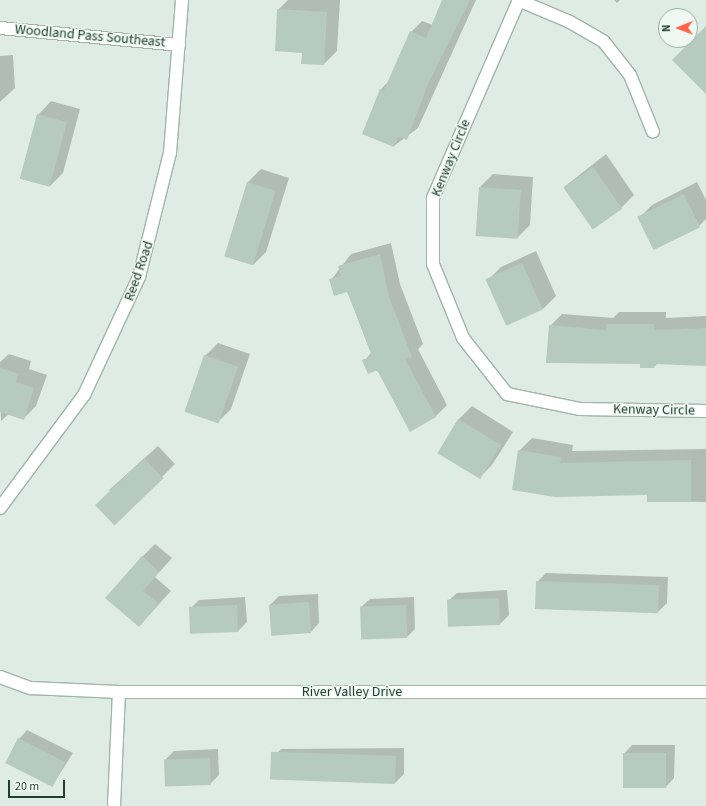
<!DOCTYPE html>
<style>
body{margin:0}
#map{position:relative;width:706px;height:806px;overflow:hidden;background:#dfece5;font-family:"Source Sans 3",sans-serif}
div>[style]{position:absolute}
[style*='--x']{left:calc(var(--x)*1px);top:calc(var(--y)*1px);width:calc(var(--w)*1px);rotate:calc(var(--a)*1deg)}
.shadow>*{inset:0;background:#0003}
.building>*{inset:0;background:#b7cac0;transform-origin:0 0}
.roads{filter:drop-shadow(1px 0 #a1b4ac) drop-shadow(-1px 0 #a1b4ac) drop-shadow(0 1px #a1b4ac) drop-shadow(0 -1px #a1b4ac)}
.minor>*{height:12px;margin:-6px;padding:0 6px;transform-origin:6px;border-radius:6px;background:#fff}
.tertiary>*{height:12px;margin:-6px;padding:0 6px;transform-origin:6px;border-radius:6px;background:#fff}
span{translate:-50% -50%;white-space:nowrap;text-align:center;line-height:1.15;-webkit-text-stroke:3px #f0f8f3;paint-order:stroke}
.street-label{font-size:14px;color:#1e3e32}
.north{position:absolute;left:658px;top:8px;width:40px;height:40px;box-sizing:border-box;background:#f0f8f3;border:1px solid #9caea6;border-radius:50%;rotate:269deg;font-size:11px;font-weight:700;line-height:16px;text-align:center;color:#1e3e32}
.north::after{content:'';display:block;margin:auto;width:14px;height:18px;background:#ff634a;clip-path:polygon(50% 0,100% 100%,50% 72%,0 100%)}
.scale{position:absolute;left:8px;top:780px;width:57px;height:18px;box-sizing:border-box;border:2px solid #1e3e32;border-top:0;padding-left:5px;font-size:12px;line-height:14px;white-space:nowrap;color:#1e3e32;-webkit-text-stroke:3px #f0f8f3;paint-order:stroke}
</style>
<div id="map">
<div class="shadow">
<i style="clip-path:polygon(288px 0,340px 0,337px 51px,324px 64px,303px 52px,278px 10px)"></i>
<i style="clip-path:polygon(443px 0,476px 0,418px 128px,394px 146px,381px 89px,389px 81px,411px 32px,422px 21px,433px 25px)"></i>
<i style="clip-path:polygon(614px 0,620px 0,617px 3px)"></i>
<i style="clip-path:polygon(13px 55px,15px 88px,0 102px,0 56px)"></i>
<i style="clip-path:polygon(51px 101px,80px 109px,63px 173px,50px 186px,38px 115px)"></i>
<i style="clip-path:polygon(606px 154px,634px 195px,621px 208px,564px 187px)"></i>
<i style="clip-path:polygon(261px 169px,289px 178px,266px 252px,253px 265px,226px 256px,248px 182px)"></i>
<i style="clip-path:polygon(493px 174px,533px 177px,530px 225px,517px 238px,480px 187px)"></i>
<i style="clip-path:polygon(697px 182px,706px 200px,706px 219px,699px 226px,639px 218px,652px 205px)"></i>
<i style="clip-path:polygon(391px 243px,400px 284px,423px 344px,418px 349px,447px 405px,435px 417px,364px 361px,371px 353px,347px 291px,331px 280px,351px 254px)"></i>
<i style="clip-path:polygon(536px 251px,556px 296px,543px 309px,488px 280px,501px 267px)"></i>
<i style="clip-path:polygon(619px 312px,666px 312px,666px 318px,706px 316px,706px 365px,658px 363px,654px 367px,550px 326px,562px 314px,613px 318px)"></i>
<i style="clip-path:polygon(218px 343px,250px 354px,231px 409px,218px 422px,205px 356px)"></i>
<i style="clip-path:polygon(9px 354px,31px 361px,29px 369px,47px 375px,36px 406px,23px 419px,9px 414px,1px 421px,0 362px)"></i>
<i style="clip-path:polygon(472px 406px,513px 432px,492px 465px,479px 478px,438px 453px,459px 419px)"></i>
<i style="clip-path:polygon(532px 438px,573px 445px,572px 451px,706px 449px,706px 502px,648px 501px,648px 494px,519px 451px)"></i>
<i style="clip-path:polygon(158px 446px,175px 464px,162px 477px,108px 491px)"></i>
<i style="clip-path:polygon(155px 544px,172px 558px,155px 577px,171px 591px,139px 626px,142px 557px)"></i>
<i style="clip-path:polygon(546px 573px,668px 577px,667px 603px,658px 612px,537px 582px)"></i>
<i style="clip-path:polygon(507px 590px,509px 615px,500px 624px,448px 601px,457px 593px)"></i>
<i style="clip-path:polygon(318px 594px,319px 623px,311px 632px,270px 605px,279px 596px)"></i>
<i style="clip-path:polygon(245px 597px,247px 622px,238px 631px,190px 609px,199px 600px)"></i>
<i style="clip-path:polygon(414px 597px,415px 629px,407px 637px,361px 607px,370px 599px)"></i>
<i style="clip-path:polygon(27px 730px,73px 753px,52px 786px,19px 739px)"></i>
<i style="clip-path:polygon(632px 745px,675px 745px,674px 778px,666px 787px,624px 754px)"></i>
<i style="clip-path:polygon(404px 748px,404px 774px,395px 783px,272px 758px,281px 749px)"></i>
<i style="clip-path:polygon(218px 749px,219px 775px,210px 784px,165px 760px,174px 751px)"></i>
</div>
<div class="building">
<i style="clip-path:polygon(442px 0,470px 0,428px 84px,407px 140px,398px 137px,394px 147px,362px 134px,380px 89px,384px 90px,410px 31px,426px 38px)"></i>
<i style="clip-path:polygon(277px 9px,327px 12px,324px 65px,301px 64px,302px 53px,275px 51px)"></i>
<i style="clip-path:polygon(706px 26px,706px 94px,672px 60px)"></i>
<i style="left:37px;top:114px;width:31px;height:67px;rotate:15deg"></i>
<i style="left:593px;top:167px;width:51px;height:36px;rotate:55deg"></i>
<i style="left:247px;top:182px;width:30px;height:78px;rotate:17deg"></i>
<i style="left:479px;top:187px;width:42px;height:49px;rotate:4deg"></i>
<i style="left:684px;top:194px;width:37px;height:52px;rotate:64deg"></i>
<i style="clip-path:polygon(380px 254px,389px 297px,412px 357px,405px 359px,436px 417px,410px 432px,377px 370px,368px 374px,362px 360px,372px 356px,353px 306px,347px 292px,334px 296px,329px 279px,341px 276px,338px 266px)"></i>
<i style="left:522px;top:263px;width:51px;height:40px;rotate:66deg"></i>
<i style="clip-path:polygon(606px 324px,654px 324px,654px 330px,706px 328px,706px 366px,654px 364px,654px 368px,640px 368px,640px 364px,546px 363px,549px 325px,606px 330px)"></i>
<i style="left:204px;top:355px;width:36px;height:60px;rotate:19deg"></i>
<i style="clip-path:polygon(0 368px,19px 374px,16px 382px,34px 388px,24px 420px,0 412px)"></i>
<i style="left:458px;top:419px;width:50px;height:40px;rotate:31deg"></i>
<i style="clip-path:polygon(518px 450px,561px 457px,560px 463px,691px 460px,691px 502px,647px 502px,647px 495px,555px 497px,512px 490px)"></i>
<i style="left:144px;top:458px;width:28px;height:68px;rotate:46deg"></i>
<i style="clip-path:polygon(142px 556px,159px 572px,143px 591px,159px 604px,139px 627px,105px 598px)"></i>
<i style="left:536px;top:581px;width:123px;height:28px;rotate:2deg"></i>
<i style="left:499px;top:598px;width:27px;height:52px;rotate:88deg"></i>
<i style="left:309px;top:602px;width:31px;height:40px;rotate:86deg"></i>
<i style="left:237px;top:605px;width:27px;height:48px;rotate:88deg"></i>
<i style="left:406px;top:605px;width:33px;height:46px;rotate:88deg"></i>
<i style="left:18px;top:738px;width:53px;height:28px;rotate:27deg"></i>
<i style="left:623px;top:753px;width:43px;height:35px"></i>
<i style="left:396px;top:756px;width:28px;height:125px;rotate:92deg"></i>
<i style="left:210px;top:758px;width:27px;height:46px;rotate:88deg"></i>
</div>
<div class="roads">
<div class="minor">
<i style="--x:518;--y:0;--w:56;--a:22.9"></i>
<i style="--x:570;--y:22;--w:39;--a:30"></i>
<i style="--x:604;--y:42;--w:42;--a:51.8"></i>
<i style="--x:630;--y:75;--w:61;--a:68"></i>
<i style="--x:519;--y:0;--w:216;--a:113.5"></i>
<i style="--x:433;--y:198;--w:66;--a:90"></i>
<i style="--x:433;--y:264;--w:80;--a:67.9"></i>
<i style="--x:463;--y:338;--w:71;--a:51.8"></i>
<i style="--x:507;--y:394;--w:75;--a:11.6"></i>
<i style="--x:580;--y:409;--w:126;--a:0.9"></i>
<i style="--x:0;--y:28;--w:180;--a:5.4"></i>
<i style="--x:0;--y:677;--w:33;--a:20"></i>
<i style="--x:31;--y:688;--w:88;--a:2.6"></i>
<i style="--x:119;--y:692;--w:587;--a:0"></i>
<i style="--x:114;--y:806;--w:114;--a:-87.5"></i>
</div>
<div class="tertiary">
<i style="--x:0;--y:508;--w:141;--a:-53.4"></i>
<i style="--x:84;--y:395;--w:130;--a:-65"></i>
<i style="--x:139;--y:277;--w:128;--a:-76"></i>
<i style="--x:170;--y:153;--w:153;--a:-85.5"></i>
</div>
</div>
<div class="street-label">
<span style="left:90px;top:36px;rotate:5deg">Woodland Pass Southeast</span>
<span style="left:451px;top:158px;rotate:-68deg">Kenway Circle</span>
<span style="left:139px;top:271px;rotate:-71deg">Reed Road</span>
<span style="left:654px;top:410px;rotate:1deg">Kenway Circle</span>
<span style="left:352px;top:692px">River Valley Drive</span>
</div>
<div class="north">N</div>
<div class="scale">20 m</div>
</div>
